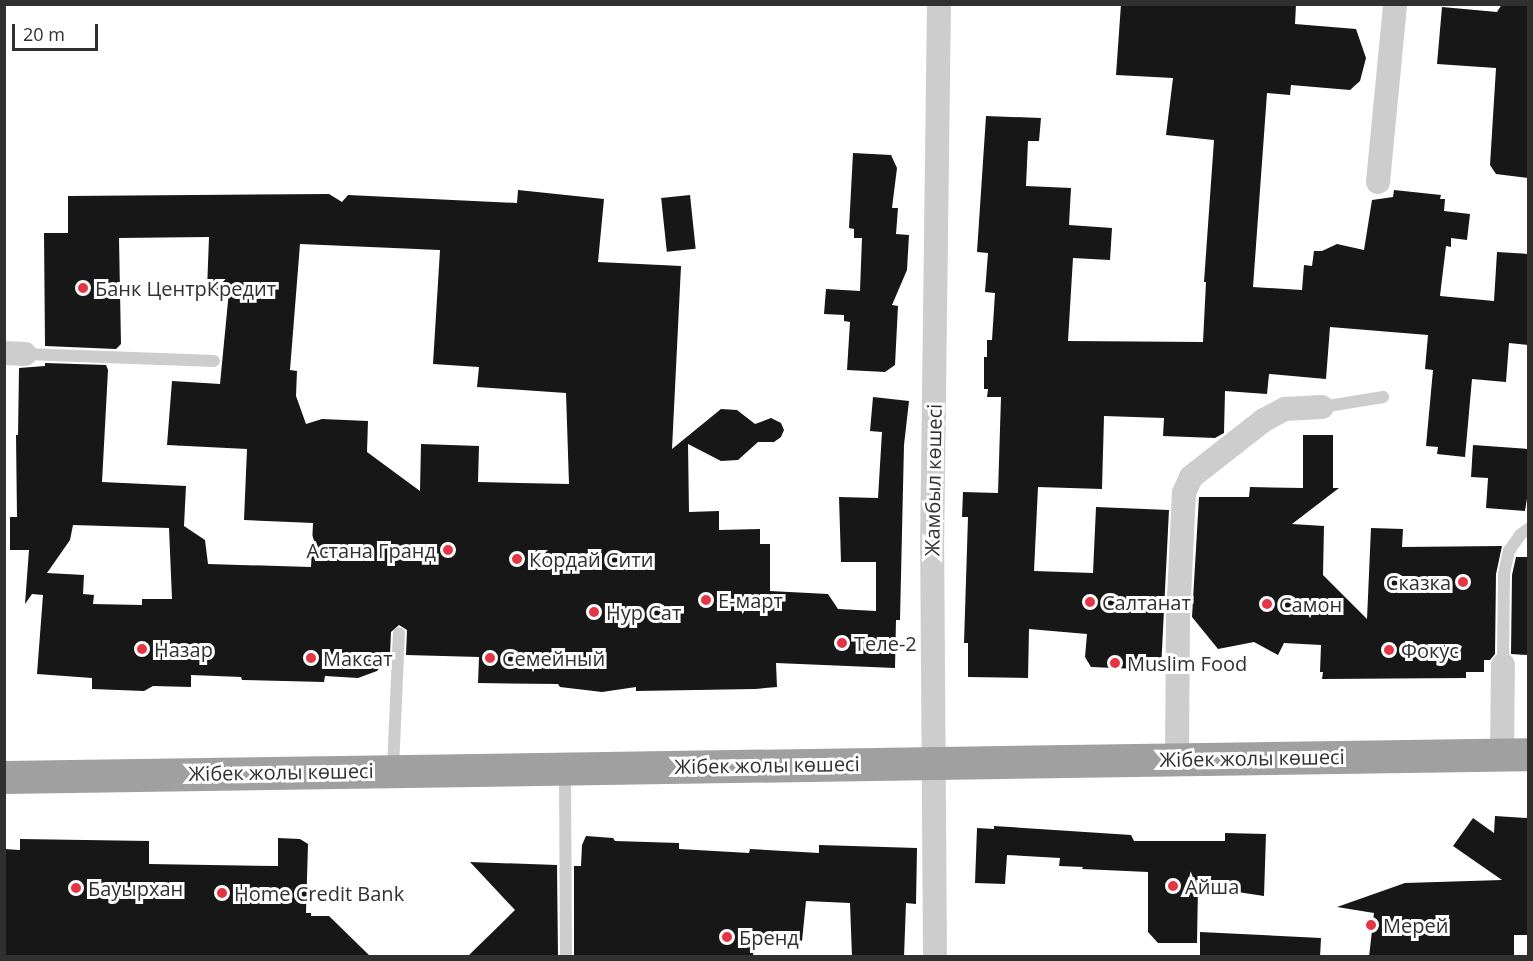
<!DOCTYPE html>
<meta charset="utf-8">
<style>
body{margin:0}
#map{position:relative;width:1533px;height:961px;overflow:hidden;background:#fff;font-family:"Open Sans",sans-serif}
div>[style]{position:absolute}
[style*='--x']{left:calc(var(--x)*1px);top:calc(var(--y)*1px);width:calc(var(--w)*1px);rotate:calc(var(--a)*1deg)}
.building>*{inset:0;background:#171717;transform-origin:0 0}
.service>*{height:12px;margin:-6px;padding:0 6px;transform-origin:6px;border-radius:6px;background:#cdcdcd}
.minor>*{height:24px;margin:-12px;padding:0 12px;transform-origin:12px;border-radius:12px;background:#cdcdcd}
.trunk>*{height:33px;margin:-16.5px;padding:0 16.5px;transform-origin:16.5px;border-radius:16.5px;background:#a0a0a0}
.dots>*{width:16px;height:16px;translate:-50% -50%;box-sizing:border-box;border:3px solid #fff;border-radius:50%}
span{translate:-50% -50%;white-space:nowrap;text-align:center;line-height:1.15;-webkit-text-stroke:6px #fff;paint-order:stroke}
.poi-label{font-size:20px;color:#303030}
.left{translate:0 -50%;text-align:left}
.right{translate:-100% -50%;text-align:right}
.street-label{font-size:20px;color:#303030}
.frame{position:absolute;inset:0;border:6px solid #303030;pointer-events:none}
.scale{position:absolute;left:12px;top:24px;width:86px;height:27px;box-sizing:border-box;border:3px solid #303030;border-top:0;padding-left:8px;font-size:18px;line-height:21px;white-space:nowrap;color:#303030;-webkit-text-stroke:4px #fff;paint-order:stroke}
</style>
<div id="map">
<div class="building">
<i style="clip-path:polygon(1121px 4px,1296px 4px,1295px 24px,1356px 29px,1366px 58px,1360px 81px,1350px 90px,1291px 85px,1290px 95px,1267px 93px,1253px 287px,1302px 290px,1304px 265px,1312px 266px,1314px 251px,1322px 251px,1337px 244px,1364px 250px,1372px 200px,1393px 197px,1394px 190px,1441px 195px,1440px 199px,1445px 199px,1444px 211px,1470px 214px,1467px 240px,1451px 238px,1451px 247px,1446px 246px,1440px 296px,1494px 301px,1497px 252px,1528px 254px,1528px 345px,1509px 343px,1506px 382px,1472px 379px,1465px 457px,1437px 454px,1438px 447px,1426px 446px,1433px 370px,1425px 369px,1428px 335px,1330px 327px,1326px 379px,1269px 374px,1267px 394px,1225px 391px,1224px 433px,1215px 438px,1163px 436px,1164px 418px,1104px 416px,1102px 489px,1038px 487px,1034px 571px,1093px 573px,1096px 507px,1169px 510px,1161px 670px,1091px 667px,1085px 657px,1087px 634px,1029px 629px,1028px 678px,968px 677px,968px 643px,964px 643px,968px 517px,962px 517px,963px 492px,998px 493px,1001px 397px,987px 397px,988px 389px,984px 389px,984px 357px,987px 357px,987px 340px,992px 340px,995px 293px,985px 292px,988px 253px,977px 252px,986px 116px,1041px 118px,1039px 141px,1028px 141px,1026px 186px,1071px 188px,1069px 225px,1112px 228px,1110px 260px,1073px 258px,1068px 341px,1203px 342px,1206px 282px,1204px 282px,1214px 140px,1166px 135px,1173px 78px,1116px 75px)"></i>
<i style="clip-path:polygon(1502px 4px,1528px 4px,1528px 178px,1496px 174px,1490px 165px,1496px 68px,1437px 64px,1442px 7px,1497px 12px)"></i>
<i style="clip-path:polygon(853px 153px,891px 155px,897px 168px,892px 208px,898px 208px,896px 234px,909px 235px,907px 270px,892px 305px,898px 306px,895px 365px,885px 372px,847px 370px,850px 322px,844px 321px,844px 315px,824px 314px,826px 289px,860px 291px,862px 238px,854px 238px,854px 229px,849px 228px)"></i>
<i style="clip-path:polygon(evenodd,518px 190px,604px 199px,598px 262px,681px 266px,672px 449px,721px 409px,737px 410px,755px 424px,771px 418px,781px 423px,784px 430px,781px 437px,774px 442px,758px 442px,738px 460px,721px 461px,688px 444px,689px 512px,719px 511px,719px 530px,760px 529px,760px 544px,770px 544px,770px 591px,828px 594px,838px 609px,876px 611px,876px 562px,841px 562px,839px 497px,878px 498px,882px 432px,870px 431px,873px 397px,909px 401px,904px 445px,900px 620px,896px 620px,895px 668px,776px 663px,777px 687px,755px 689px,636px 691px,636px 687px,602px 692px,560px 687px,558px 684px,478px 683px,479px 657px,406px 655px,407px 630px,399px 625px,391px 632px,390px 655px,377px 671px,358px 678px,325px 676px,324px 682px,242px 680px,241px 677px,191px 675px,191px 687px,153px 686px,144px 691px,92px 689px,92px 678px,37px 674px,43px 595px,32px 594px,25px 604px,29px 550px,10px 550px,10px 517px,17px 517px,16px 435px,18px 435px,19px 368px,45px 366px,45px 363px,106px 365px,108px 370px,102px 482px,186px 486px,184px 526px,205px 540px,208px 564px,311px 567px,313px 523px,244px 520px,247px 449px,167px 445px,172px 381px,220px 384px,229px 291px,207px 290px,209px 237px,119px 238px,121px 344px,116px 349px,45px 346px,44px 233px,68px 233px,68px 196px,329px 194px,342px 202px,348px 195px,517px 203px,518px 190px,300px 244px,440px 250px,433px 364px,479px 367px,477px 387px,566px 393px,569px 484px,478px 482px,479px 446px,421px 444px,420px 491px,367px 452px,368px 421px,322px 419px,306px 424px,296px 396px,297px 371px,290px 370px,300px 244px,518px 190px,73px 525px,169px 528px,172px 599px,142px 599px,142px 605px,93px 604px,94px 595px,83px 594px,84px 575px,47px 573px,70px 540px,73px 525px)"></i>
<i style="left:690px;top:195px;width:54px;height:29px;rotate:84deg"></i>
<i style="clip-path:polygon(1303px 435px,1333px 435px,1333px 488px,1339px 488px,1292px 524px,1324px 526px,1323px 575px,1367px 619px,1371px 528px,1403px 529px,1402px 547px,1502px 546px,1496px 574px,1495px 654px,1490px 660px,1484px 660px,1484px 672px,1466px 672px,1466px 678px,1322px 679px,1323px 672px,1320px 672px,1321px 645px,1284px 643px,1278px 655px,1254px 642px,1218px 649px,1192px 617px,1199px 497px,1249px 497px,1250px 487px,1303px 488px)"></i>
<i style="clip-path:polygon(1473px 445px,1528px 449px,1528px 492px,1525px 511px,1486px 508px,1488px 478px,1471px 477px)"></i>
<i style="clip-path:polygon(1516px 557px,1528px 557px,1528px 655px,1511px 654px,1512px 575px)"></i>
<i style="clip-path:polygon(1495px 816px,1528px 818px,1527px 935px,1514px 935px,1514px 957px,1369px 957px,1374px 913px,1337px 907px,1405px 883px,1502px 880px,1453px 846px,1473px 818px,1494px 833px)"></i>
<i style="clip-path:polygon(994px 826px,1131px 835px,1134px 841px,1225px 841px,1225px 833px,1266px 834px,1264px 896px,1198px 886px,1197px 943px,1158px 943px,1148px 932px,1148px 872px,1082px 869px,1083px 867px,1059px 866px,1060px 858px,1007px 855px,1005px 884px,975px 883px,977px 828px,994px 829px)"></i>
<i style="clip-path:polygon(586px 836px,613px 838px,615px 841px,679px 843px,679px 849px,749px 853px,750px 849px,819px 853px,819px 845px,917px 848px,916px 904px,906px 903px,904px 957px,852px 957px,850px 903px,806px 901px,802px 941px,754px 938px,753px 957px,574px 957px,574px 866px,581px 866px,582px 845px)"></i>
<i style="clip-path:polygon(278px 838px,300px 839px,308px 844px,306px 913px,311px 913px,311px 916px,329px 916px,371px 957px,4px 957px,4px 849px,20px 850px,20px 839px,149px 841px,149px 864px,278px 866px)"></i>
<i style="clip-path:polygon(470px 862px,557px 865px,558px 957px,467px 957px,515px 910px)"></i>
<i style="clip-path:polygon(1200px 932px,1321px 938px,1320px 957px,1200px 957px)"></i>
</div>
<div class="service">
<i style="--x:25;--y:354;--w:189;--a:2.1"></i>
<i style="--x:1322;--y:407;--w:62;--a:-9.3"></i>
<i style="--x:1503;--y:665;--w:91;--a:-89.4"></i>
<i style="--x:1504;--y:574;--w:24;--a:-78"></i>
<i style="--x:1509;--y:551;--w:19;--a:-55"></i>
<i style="--x:1520;--y:535;--w:10;--a:-37"></i>
<i style="--x:393;--y:769;--w:136;--a:-87.5"></i>
<i style="--x:565;--y:770;--w:186;--a:89.7"></i>
</div>
<div class="minor">
<i style="--x:1378;--y:182;--w:179;--a:-84.5"></i>
<i style="--x:4;--y:353;--w:21;--a:3"></i>
<i style="--x:1502;--y:755;--w:90;--a:-89.4"></i>
<i style="--x:1177;--y:759;--w:140;--a:-89.6"></i>
<i style="--x:1178;--y:619;--w:126;--a:-87.3"></i>
<i style="--x:1184;--y:493;--w:17;--a:-66"></i>
<i style="--x:1191;--y:477;--w:93;--a:-38"></i>
<i style="--x:1264;--y:420;--w:24;--a:-28"></i>
<i style="--x:1285;--y:409;--w:37;--a:-3"></i>
<i style="--x:935;--y:956;--w:405;--a:-90.4"></i>
<i style="--x:932;--y:551;--w:547;--a:-89.27"></i>
</div>
<div class="trunk">
<i style="--x:4;--y:777;--w:1524;--a:-0.86"></i>
</div>
<div class="dots">
<i style="left:83px;top:288px;background:#e43545"></i>
<i style="left:448px;top:550px;background:#e43545"></i>
<i style="left:517px;top:559px;background:#e43545"></i>
<i style="left:1463px;top:582px;background:#e43545"></i>
<i style="left:706px;top:600px;background:#e43545"></i>
<i style="left:1090px;top:602px;background:#e43545"></i>
<i style="left:1267px;top:604px;background:#e43545"></i>
<i style="left:594px;top:612px;background:#e43545"></i>
<i style="left:842px;top:643px;background:#e43545"></i>
<i style="left:142px;top:649px;background:#e43545"></i>
<i style="left:1389px;top:650px;background:#e43545"></i>
<i style="left:311px;top:658px;background:#e43545"></i>
<i style="left:490px;top:658px;background:#e43545"></i>
<i style="left:1115px;top:663px;background:#e43545"></i>
<i style="left:1173px;top:886px;background:#e43545"></i>
<i style="left:76px;top:888px;background:#e43545"></i>
<i style="left:222px;top:893px;background:#e43545"></i>
<i style="left:1371px;top:925px;background:#e43545"></i>
<i style="left:727px;top:937px;background:#e43545"></i>
</div>
<div class="poi-label">
<span class="left" style="left:95px;top:288px">Банк ЦентрКредит</span>
<span class="right" style="left:436px;top:550px">Астана Гранд</span>
<span class="left" style="left:529px;top:559px">Кордай Сити</span>
<span class="right" style="left:1451px;top:582px">Сказка</span>
<span class="left" style="left:718px;top:600px">Е-март</span>
<span class="left" style="left:1102px;top:602px">Салтанат</span>
<span class="left" style="left:1279px;top:604px">Самон</span>
<span class="left" style="left:606px;top:612px">Нур Сат</span>
<span class="left" style="left:854px;top:643px">Теле-2</span>
<span class="left" style="left:154px;top:649px">Назар</span>
<span class="left" style="left:1401px;top:650px">Фокус</span>
<span class="left" style="left:323px;top:658px">Максат</span>
<span class="left" style="left:502px;top:658px">Семейный</span>
<span class="left" style="left:1127px;top:663px">Muslim Food</span>
<span class="left" style="left:1185px;top:886px">Айша</span>
<span class="left" style="left:88px;top:888px">Бауырхан</span>
<span class="left" style="left:234px;top:893px">Home Credit Bank</span>
<span class="left" style="left:1383px;top:925px">Мерей</span>
<span class="left" style="left:739px;top:937px">Бренд</span>
</div>
<div class="street-label">
<span style="left:933px;top:480px;rotate:-89deg">Жамбыл көшесі</span>
<span style="left:1252px;top:758px;rotate:-1deg">Жібек жолы көшесі</span>
<span style="left:767px;top:765px;rotate:-1deg">Жібек жолы көшесі</span>
<span style="left:281px;top:772px;rotate:-1deg">Жібек жолы көшесі</span>
</div>
<div class="frame"></div>
<div class="scale">20 m</div>
</div>
